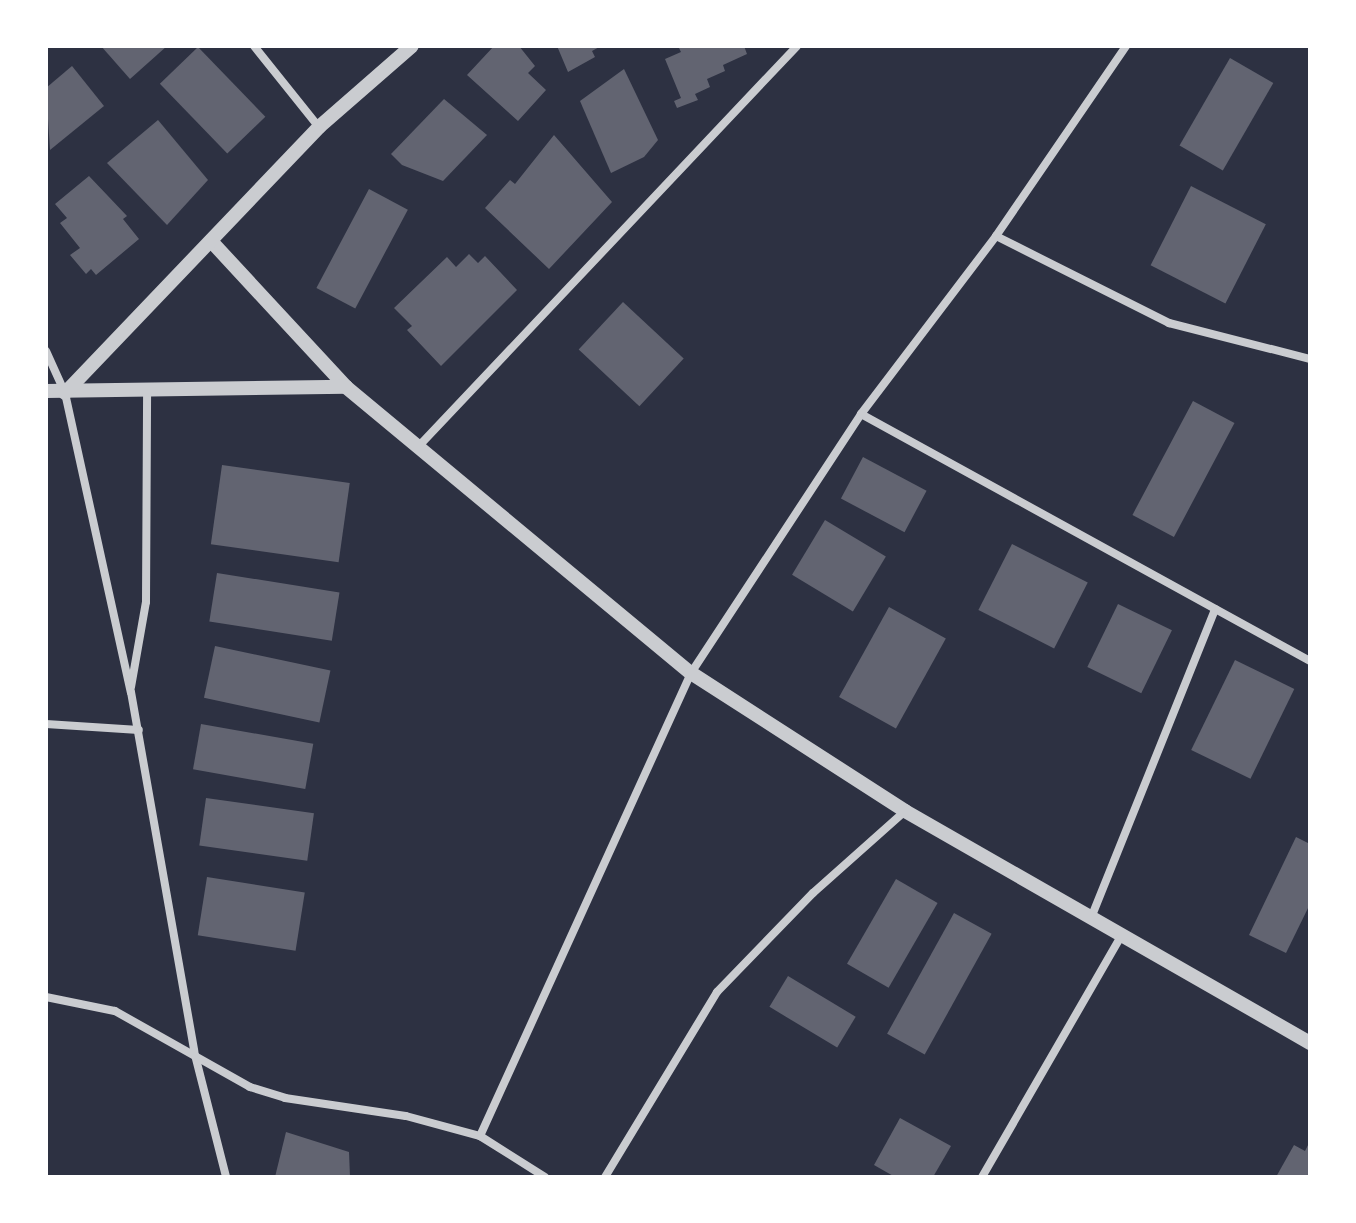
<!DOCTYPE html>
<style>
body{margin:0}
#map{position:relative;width:1356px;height:1223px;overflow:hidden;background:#2d3142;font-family:"Golos Text",sans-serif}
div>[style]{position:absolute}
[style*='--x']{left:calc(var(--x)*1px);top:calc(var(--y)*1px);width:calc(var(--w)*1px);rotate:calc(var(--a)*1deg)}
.building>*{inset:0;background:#626471;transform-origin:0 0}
.minor>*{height:8px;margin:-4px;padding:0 4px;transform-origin:4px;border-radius:4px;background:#caccd0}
.tertiary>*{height:14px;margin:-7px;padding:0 7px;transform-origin:7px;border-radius:7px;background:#caccd0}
span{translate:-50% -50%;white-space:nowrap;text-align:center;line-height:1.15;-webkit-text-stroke:6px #fff;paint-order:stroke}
.frame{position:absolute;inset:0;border:48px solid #fff;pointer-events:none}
</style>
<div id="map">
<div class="building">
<i style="clip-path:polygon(101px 46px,167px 46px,130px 79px)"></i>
<i style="clip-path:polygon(494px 46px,519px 46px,535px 66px,528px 73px,546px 90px,518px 121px,467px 75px)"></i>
<i style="clip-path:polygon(557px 46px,601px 46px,592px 51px,595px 57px,568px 72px)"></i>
<i style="clip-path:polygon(678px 46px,744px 46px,747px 54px,723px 65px,725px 71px,707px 79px,710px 87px,695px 94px,698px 100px,677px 108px,674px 101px,681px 98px,665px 59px,681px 52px)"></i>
<i style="left:198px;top:47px;width:97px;height:53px;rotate:46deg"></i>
<i style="left:1230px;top:58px;width:50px;height:101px;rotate:30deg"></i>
<i style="clip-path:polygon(72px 66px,104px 106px,50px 150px,46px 88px)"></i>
<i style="clip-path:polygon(624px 69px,658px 140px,644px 157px,611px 173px,580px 101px)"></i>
<i style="clip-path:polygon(444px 99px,487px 135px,443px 181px,402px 165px,391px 154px)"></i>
<i style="clip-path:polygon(158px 120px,208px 180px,167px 225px,107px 163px)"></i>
<i style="clip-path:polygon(554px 135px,612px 202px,549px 269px,485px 208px,510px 180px,515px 184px)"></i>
<i style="clip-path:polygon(89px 176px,127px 216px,123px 219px,139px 239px,96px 275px,91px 269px,86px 274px,70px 255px,80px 248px,60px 223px,67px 218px,55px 204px)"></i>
<i style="left:1191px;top:186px;width:84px;height:89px;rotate:27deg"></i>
<i style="left:369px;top:189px;width:44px;height:112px;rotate:28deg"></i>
<i style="clip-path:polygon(469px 254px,478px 263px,485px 256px,517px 290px,441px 366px,407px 330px,412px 326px,394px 308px,447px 257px,456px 267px)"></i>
<i style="left:623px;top:302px;width:83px;height:65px;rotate:43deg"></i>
<i style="left:1193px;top:401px;width:47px;height:129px;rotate:28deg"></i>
<i style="left:863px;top:457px;width:72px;height:47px;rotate:28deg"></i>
<i style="left:222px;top:465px;width:129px;height:80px;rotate:8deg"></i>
<i style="left:825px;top:520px;width:71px;height:64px;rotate:31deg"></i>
<i style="left:1012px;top:544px;width:85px;height:74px;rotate:27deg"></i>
<i style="left:217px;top:573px;width:124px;height:49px;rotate:9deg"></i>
<i style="left:1118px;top:604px;width:60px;height:70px;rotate:26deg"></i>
<i style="left:889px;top:607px;width:65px;height:103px;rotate:29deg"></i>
<i style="left:215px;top:646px;width:118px;height:53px;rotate:12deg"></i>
<i style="left:1235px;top:660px;width:66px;height:100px;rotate:26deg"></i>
<i style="left:201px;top:724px;width:114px;height:46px;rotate:10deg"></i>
<i style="left:206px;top:798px;width:109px;height:48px;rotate:8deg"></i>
<i style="clip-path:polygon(1296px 837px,1310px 844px,1310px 904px,1286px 953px,1249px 935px)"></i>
<i style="left:207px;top:877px;width:99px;height:59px;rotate:9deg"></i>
<i style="left:896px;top:879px;width:48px;height:98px;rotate:30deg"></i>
<i style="left:954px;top:913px;width:43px;height:138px;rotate:29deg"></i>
<i style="left:788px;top:976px;width:79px;height:36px;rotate:31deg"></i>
<i style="clip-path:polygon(900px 1118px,951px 1146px,933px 1177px,895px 1177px,874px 1165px)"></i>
<i style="clip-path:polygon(286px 1132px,349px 1152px,350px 1177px,275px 1177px)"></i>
<i style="clip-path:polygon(1310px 1141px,1310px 1177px,1276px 1177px,1294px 1145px,1305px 1151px)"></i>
</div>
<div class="minor">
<i style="--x:254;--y:46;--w:104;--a:51.3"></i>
<i style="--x:996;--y:236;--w:194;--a:26.7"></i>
<i style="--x:1169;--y:323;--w:146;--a:14.3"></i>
<i style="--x:46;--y:351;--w:46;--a:65.7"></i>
<i style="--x:65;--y:393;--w:306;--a:77.6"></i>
<i style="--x:131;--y:692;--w:364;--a:80"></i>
<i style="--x:194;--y:1051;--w:130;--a:75.7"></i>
<i style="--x:861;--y:414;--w:512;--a:28.82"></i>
<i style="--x:417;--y:448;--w:553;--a:-46.61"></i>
<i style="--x:131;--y:687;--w:86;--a:-80"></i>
<i style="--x:146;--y:602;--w:210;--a:-89.7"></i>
<i style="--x:46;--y:724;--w:93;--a:3.7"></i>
<i style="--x:1091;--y:918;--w:333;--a:-68.1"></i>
<i style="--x:46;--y:997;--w:70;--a:11.5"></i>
<i style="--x:115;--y:1011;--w:155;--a:29.4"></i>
<i style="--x:250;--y:1087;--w:37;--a:17"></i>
<i style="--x:285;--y:1098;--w:122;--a:8.5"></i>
<i style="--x:406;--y:1116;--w:77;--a:15.1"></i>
<i style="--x:480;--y:1136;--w:77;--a:32.2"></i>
<i style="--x:480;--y:1136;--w:509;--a:-65.5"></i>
<i style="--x:691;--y:673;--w:310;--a:-56.7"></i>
<i style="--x:861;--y:414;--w:223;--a:-52.8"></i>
<i style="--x:996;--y:236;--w:230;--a:-55.6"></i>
<i style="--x:605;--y:1177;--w:216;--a:-58.8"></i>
<i style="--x:717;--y:992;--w:138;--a:-45.9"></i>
<i style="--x:813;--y:893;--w:123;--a:-41.7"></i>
<i style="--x:982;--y:1177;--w:280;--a:-60"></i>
</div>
<div class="tertiary">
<i style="--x:211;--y:241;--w:199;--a:47.2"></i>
<i style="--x:346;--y:387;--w:448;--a:39.7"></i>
<i style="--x:691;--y:673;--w:255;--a:32.8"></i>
<i style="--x:905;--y:811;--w:467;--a:29.8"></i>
<i style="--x:46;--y:391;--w:300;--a:-0.8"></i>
<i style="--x:65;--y:393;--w:368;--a:-46.3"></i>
<i style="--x:319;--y:127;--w:123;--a:-41.1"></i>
</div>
<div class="frame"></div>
</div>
